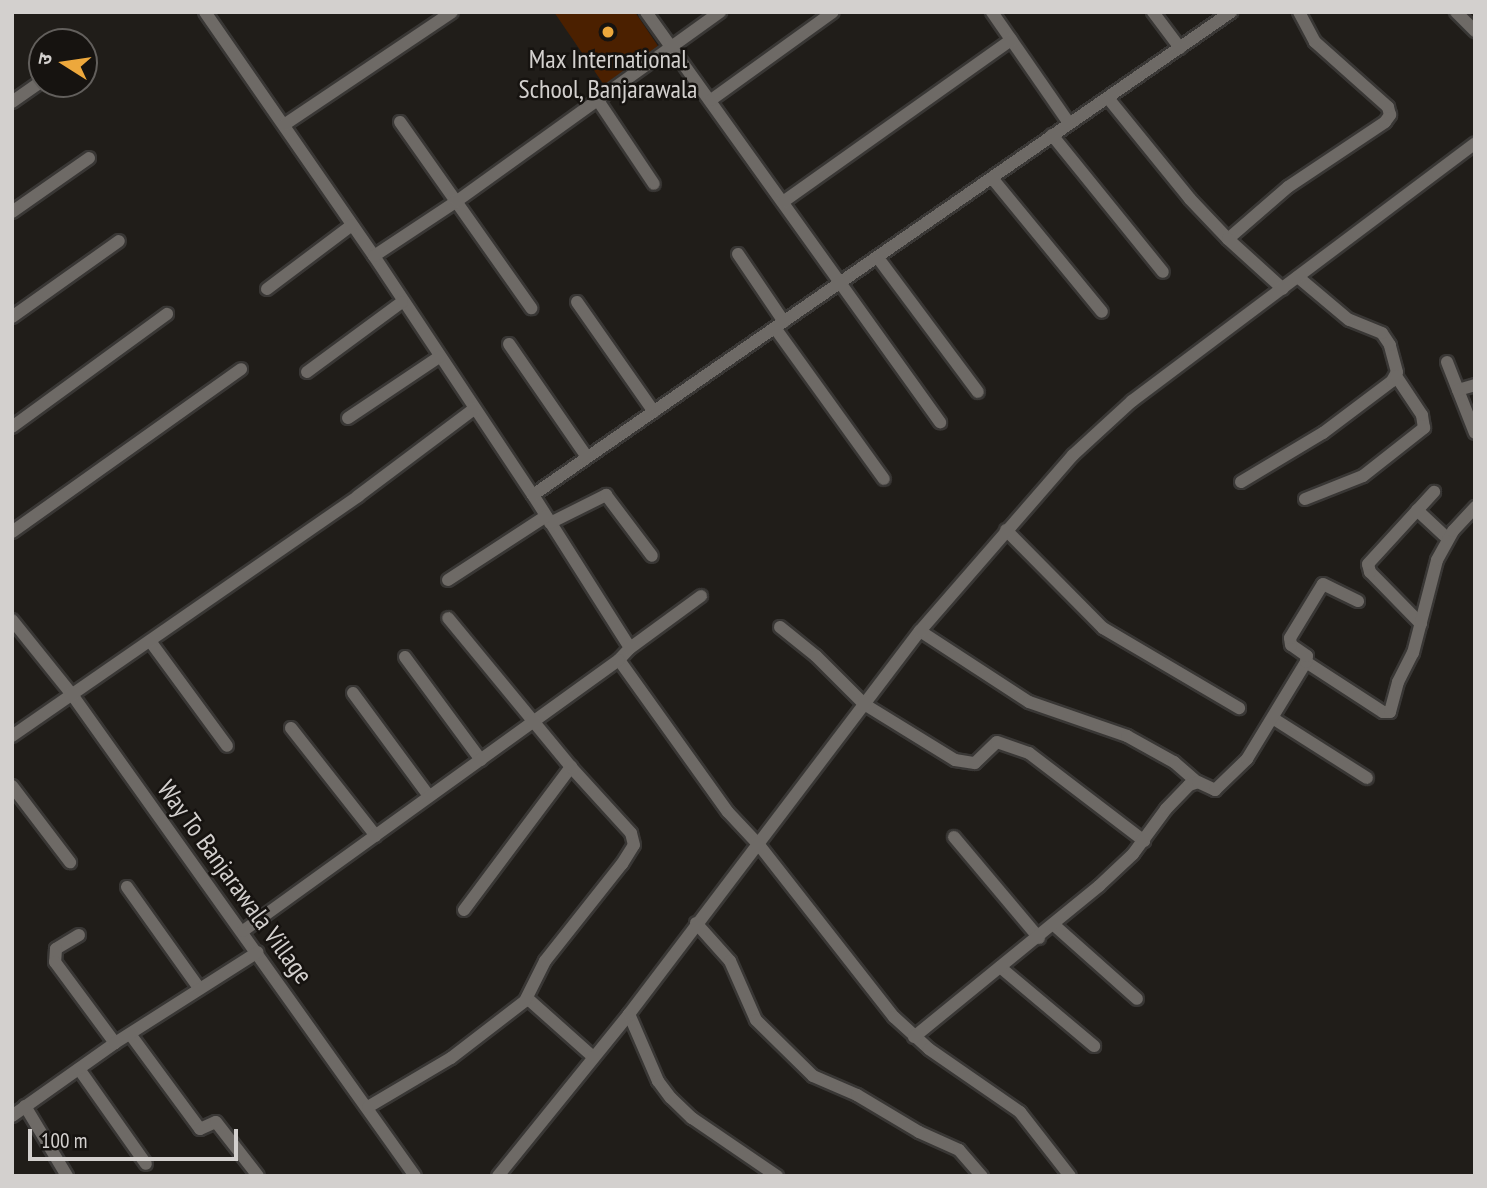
<!DOCTYPE html>
<meta charset="utf-8">
<style>
body{margin:0}
#map{position:relative;width:1487px;height:1188px;overflow:hidden;background:#201d19;font-family:"PT Sans Narrow","Noto Sans Devanagari",sans-serif}
div>[style]{position:absolute}
[style*='--x']{left:calc(var(--x)*1px);top:calc(var(--y)*1px);width:calc(var(--w)*1px);rotate:calc(var(--a)*1deg)}
.building>*{inset:0;background:#4b2000}
.roads{filter:drop-shadow(2px 0 #393735) drop-shadow(-2px 0 #393735) drop-shadow(0 2px #393735) drop-shadow(0 -2px #393735)}
.street>*{height:12px;margin:-6px;padding:0 6px;transform-origin:6px;border-radius:6px;background:#6e6a66}
.dots>*{width:19px;height:19px;translate:-50% -50%;box-sizing:border-box;border:4px solid #161310;border-radius:50%}
span{translate:-50% -50%;white-space:nowrap;text-align:center;line-height:1.15;-webkit-text-stroke:5px #161310;paint-order:stroke}
.poi-label{font-size:26px;color:#d3d0ce}
.street-label{font-size:26px;color:#d3d0ce}
.frame{position:absolute;inset:0;border:14px solid #d3d0ce;pointer-events:none}
.north{position:absolute;left:28px;top:28px;width:70px;height:70px;box-sizing:border-box;background:#161310;border:2px solid #625f5c;border-radius:50%;rotate:282deg;font-size:19px;font-weight:700;line-height:28px;text-align:center;color:#d3d0ce}
.north::after{content:'';display:block;margin:auto;width:24px;height:32px;background:#eda83c;clip-path:polygon(50% 0,100% 100%,50% 72%,0 100%)}
.scale{position:absolute;left:28px;top:1129px;width:210px;height:32px;box-sizing:border-box;border:4px solid #d3d0ce;border-top:0;padding-left:9px;font-size:21px;line-height:24px;white-space:nowrap;color:#d3d0ce;-webkit-text-stroke:5px #161310;paint-order:stroke}
</style>
<div id="map">
<div class="building">
<i style="clip-path:polygon(554px 12px,635px 12px,658px 46px,604px 85px)"></i>
</div>
<div class="roads">
<div class="street">
<i style="--x:205;--y:12;--w:297;--a:55.3"></i>
<i style="--x:374;--y:256;--w:287;--a:56.4"></i>
<i style="--x:533;--y:495;--w:181;--a:57.6"></i>
<i style="--x:630;--y:648;--w:16;--a:133"></i>
<i style="--x:619;--y:660;--w:187;--a:54.4"></i>
<i style="--x:728;--y:812;--w:45;--a:46.8"></i>
<i style="--x:759;--y:845;--w:219;--a:51.9"></i>
<i style="--x:894;--y:1017;--w:47;--a:42.4"></i>
<i style="--x:929;--y:1049;--w:111;--a:34.7"></i>
<i style="--x:1020;--y:1112;--w:81;--a:52"></i>
<i style="--x:646;--y:12;--w:505;--a:54.36"></i>
<i style="--x:992;--y:12;--w:135;--a:55.3"></i>
<i style="--x:1153;--y:12;--w:45;--a:53.1"></i>
<i style="--x:1456;--y:12;--w:27;--a:45"></i>
<i style="--x:1108;--y:98;--w:130;--a:50.9"></i>
<i style="--x:1190;--y:199;--w:55;--a:46.5"></i>
<i style="--x:1228;--y:239;--w:79;--a:-40.9"></i>
<i style="--x:1288;--y:187;--w:117;--a:-33.8"></i>
<i style="--x:1385;--y:122;--w:9;--a:-54"></i>
<i style="--x:1390;--y:115;--w:8;--a:-104"></i>
<i style="--x:1388;--y:107;--w:98;--a:-138.3"></i>
<i style="--x:1315;--y:42;--w:34;--a:-118"></i>
<i style="--x:597;--y:99;--w:102;--a:56.2"></i>
<i style="--x:711;--y:100;--w:150;--a:-35.8"></i>
<i style="--x:12;--y:102;--w:37;--a:-35"></i>
<i style="--x:400;--y:122;--w:228;--a:54.8"></i>
<i style="--x:284;--y:125;--w:202;--a:-33.9"></i>
<i style="--x:1052;--y:135;--w:176;--a:51"></i>
<i style="--x:992;--y:178;--w:173;--a:50.6"></i>
<i style="--x:783;--y:202;--w:280;--a:-35.4"></i>
<i style="--x:12;--y:212;--w:94;--a:-35"></i>
<i style="--x:1228;--y:239;--w:74;--a:42.3"></i>
<i style="--x:738;--y:254;--w:82;--a:55.9"></i>
<i style="--x:374;--y:256;--w:100;--a:-33.5"></i>
<i style="--x:457;--y:201;--w:324;--a:-35.7"></i>
<i style="--x:878;--y:258;--w:167;--a:53.3"></i>
<i style="--x:267;--y:289;--w:106;--a:-37"></i>
<i style="--x:577;--y:302;--w:134;--a:55"></i>
<i style="--x:12;--y:317;--w:131;--a:-35.4"></i>
<i style="--x:775;--y:328;--w:186;--a:54.2"></i>
<i style="--x:509;--y:344;--w:137;--a:55.4"></i>
<i style="--x:1447;--y:362;--w:76;--a:68.5"></i>
<i style="--x:307;--y:372;--w:118;--a:-36.4"></i>
<i style="--x:1458;--y:390;--w:18;--a:-16"></i>
<i style="--x:348;--y:418;--w:110;--a:-33.8"></i>
<i style="--x:12;--y:427;--w:192;--a:-36.1"></i>
<i style="--x:1241;--y:482;--w:96;--a:-30.9"></i>
<i style="--x:1323;--y:433;--w:86;--a:-37"></i>
<i style="--x:1392;--y:381;--w:10;--a:-61"></i>
<i style="--x:1397;--y:372;--w:28;--a:-105"></i>
<i style="--x:1390;--y:345;--w:14;--a:-124"></i>
<i style="--x:1382;--y:333;--w:35;--a:-158"></i>
<i style="--x:1349;--y:320;--w:67;--a:-139.9"></i>
<i style="--x:533;--y:495;--w:849;--a:-34.68"></i>
<i style="--x:1305;--y:499;--w:62;--a:-21.6"></i>
<i style="--x:1363;--y:476;--w:78;--a:-38.2"></i>
<i style="--x:1424;--y:428;--w:13;--a:-99"></i>
<i style="--x:1422;--y:415;--w:47;--a:-123.7"></i>
<i style="--x:1417;--y:510;--w:42;--a:43.1"></i>
<i style="--x:550;--y:523;--w:63;--a:-26.6"></i>
<i style="--x:606;--y:495;--w:76;--a:53"></i>
<i style="--x:1006;--y:530;--w:138;--a:45.3"></i>
<i style="--x:1103;--y:628;--w:158;--a:30.5"></i>
<i style="--x:12;--y:532;--w:281;--a:-35.4"></i>
<i style="--x:448;--y:580;--w:117;--a:-33.1"></i>
<i style="--x:12;--y:620;--w:97;--a:51.2"></i>
<i style="--x:73;--y:696;--w:589;--a:54.53"></i>
<i style="--x:1421;--y:624;--w:73;--a:-134.4"></i>
<i style="--x:1370;--y:572;--w:8;--a:-104"></i>
<i style="--x:1368;--y:564;--w:98;--a:-47.5"></i>
<i style="--x:780;--y:627;--w:46;--a:38.9"></i>
<i style="--x:816;--y:656;--w:68;--a:45"></i>
<i style="--x:864;--y:704;--w:107;--a:31.6"></i>
<i style="--x:955;--y:760;--w:20;--a:9"></i>
<i style="--x:975;--y:763;--w:30;--a:-44"></i>
<i style="--x:997;--y:742;--w:34;--a:19"></i>
<i style="--x:1029;--y:753;--w:145;--a:37.4"></i>
<i style="--x:920;--y:631;--w:130;--a:33.1"></i>
<i style="--x:1029;--y:702;--w:104;--a:19.1"></i>
<i style="--x:1127;--y:736;--w:54;--a:29"></i>
<i style="--x:1174;--y:762;--w:29;--a:41"></i>
<i style="--x:150;--y:641;--w:130;--a:53.7"></i>
<i style="--x:630;--y:648;--w:88;--a:-36.2"></i>
<i style="--x:405;--y:657;--w:128;--a:53.6"></i>
<i style="--x:1306;--y:662;--w:92;--a:33"></i>
<i style="--x:1383;--y:712;--w:7;--a:0"></i>
<i style="--x:1390;--y:712;--w:31;--a:-75"></i>
<i style="--x:1398;--y:682;--w:33;--a:-63"></i>
<i style="--x:1413;--y:653;--w:96;--a:-75.5"></i>
<i style="--x:1437;--y:560;--w:33;--a:-61"></i>
<i style="--x:1453;--y:531;--w:33;--a:-47"></i>
<i style="--x:353;--y:693;--w:128;--a:53.6"></i>
<i style="--x:1274;--y:719;--w:110;--a:32.4"></i>
<i style="--x:291;--y:728;--w:137;--a:51.8"></i>
<i style="--x:12;--y:736;--w:421;--a:-34.7"></i>
<i style="--x:358;--y:496;--w:145;--a:-36.9"></i>
<i style="--x:12;--y:786;--w:96;--a:52.7"></i>
<i style="--x:954;--y:837;--w:132;--a:49.9"></i>
<i style="--x:127;--y:887;--w:124;--a:54.5"></i>
<i style="--x:464;--y:910;--w:179;--a:-53.2"></i>
<i style="--x:696;--y:923;--w:51;--a:48.2"></i>
<i style="--x:730;--y:961;--w:64;--a:66.2"></i>
<i style="--x:756;--y:1020;--w:80;--a:44.5"></i>
<i style="--x:813;--y:1076;--w:48;--a:23.4"></i>
<i style="--x:857;--y:1095;--w:72;--a:30.8"></i>
<i style="--x:919;--y:1132;--w:44;--a:24.2"></i>
<i style="--x:959;--y:1150;--w:35;--a:49"></i>
<i style="--x:1054;--y:925;--w:111;--a:41.7"></i>
<i style="--x:243;--y:931;--w:463;--a:-35.8"></i>
<i style="--x:79;--y:935;--w:27;--a:149"></i>
<i style="--x:56;--y:949;--w:13;--a:94"></i>
<i style="--x:55;--y:962;--w:101;--a:53.5"></i>
<i style="--x:1000;--y:967;--w:123;--a:40"></i>
<i style="--x:527;--y:998;--w:87;--a:41.7"></i>
<i style="--x:629;--y:1014;--w:73;--a:66.6"></i>
<i style="--x:658;--y:1081;--w:21;--a:53"></i>
<i style="--x:671;--y:1098;--w:29;--a:44"></i>
<i style="--x:692;--y:1118;--w:103;--a:34.3"></i>
<i style="--x:130;--y:1034;--w:118;--a:53.6"></i>
<i style="--x:200;--y:1129;--w:17;--a:-24"></i>
<i style="--x:216;--y:1122;--w:68;--a:52.1"></i>
<i style="--x:914;--y:1037;--w:239;--a:-39.2"></i>
<i style="--x:1099;--y:886;--w:47;--a:-43.3"></i>
<i style="--x:1133;--y:854;--w:56;--a:-53.7"></i>
<i style="--x:1166;--y:809;--w:33;--a:-46"></i>
<i style="--x:1189;--y:785;--w:9;--a:-18"></i>
<i style="--x:1198;--y:782;--w:19;--a:25"></i>
<i style="--x:1215;--y:790;--w:45;--a:-44.1"></i>
<i style="--x:1247;--y:759;--w:114;--a:-58.7"></i>
<i style="--x:1306;--y:662;--w:6;--a:-81"></i>
<i style="--x:1307;--y:656;--w:19;--a:-145"></i>
<i style="--x:1291;--y:645;--w:7;--a:-98"></i>
<i style="--x:1290;--y:638;--w:63;--a:-58.6"></i>
<i style="--x:1323;--y:584;--w:39;--a:26"></i>
<i style="--x:79;--y:1069;--w:116;--a:54.8"></i>
<i style="--x:25;--y:1106;--w:82;--a:59"></i>
<i style="--x:368;--y:1107;--w:96;--a:-30.6"></i>
<i style="--x:451;--y:1058;--w:93;--a:-37.6"></i>
<i style="--x:525;--y:1001;--w:45;--a:-63.4"></i>
<i style="--x:545;--y:961;--w:124;--a:-51.6"></i>
<i style="--x:622;--y:864;--w:22;--a:-58"></i>
<i style="--x:634;--y:845;--w:12;--a:-104"></i>
<i style="--x:631;--y:833;--w:89;--a:-132.3"></i>
<i style="--x:571;--y:767;--w:193;--a:-129.5"></i>
<i style="--x:12;--y:1116;--w:126;--a:-35.3"></i>
<i style="--x:115;--y:1043;--w:169;--a:-32.5"></i>
<i style="--x:498;--y:1176;--w:208;--a:-51"></i>
<i style="--x:629;--y:1014;--w:481;--a:-52.8"></i>
<i style="--x:920;--y:631;--w:233;--a:-49"></i>
<i style="--x:1073;--y:455;--w:80;--a:-42.5"></i>
<i style="--x:1132;--y:401;--w:429;--a:-36.9"></i>
</div>
</div>
<div class="dots">
<i style="left:608px;top:32px;background:#eda83c"></i>
</div>
<div class="poi-label">
<span style="left:608px;top:74px">Max International<br>School, Banjarawala</span>
</div>
<div class="street-label">
<span style="left:235px;top:882px;rotate:54deg">Way To Banjarawala Village</span>
</div>
<div class="frame"></div>
<div class="north">उ</div>
<div class="scale">100 m</div>
</div>
